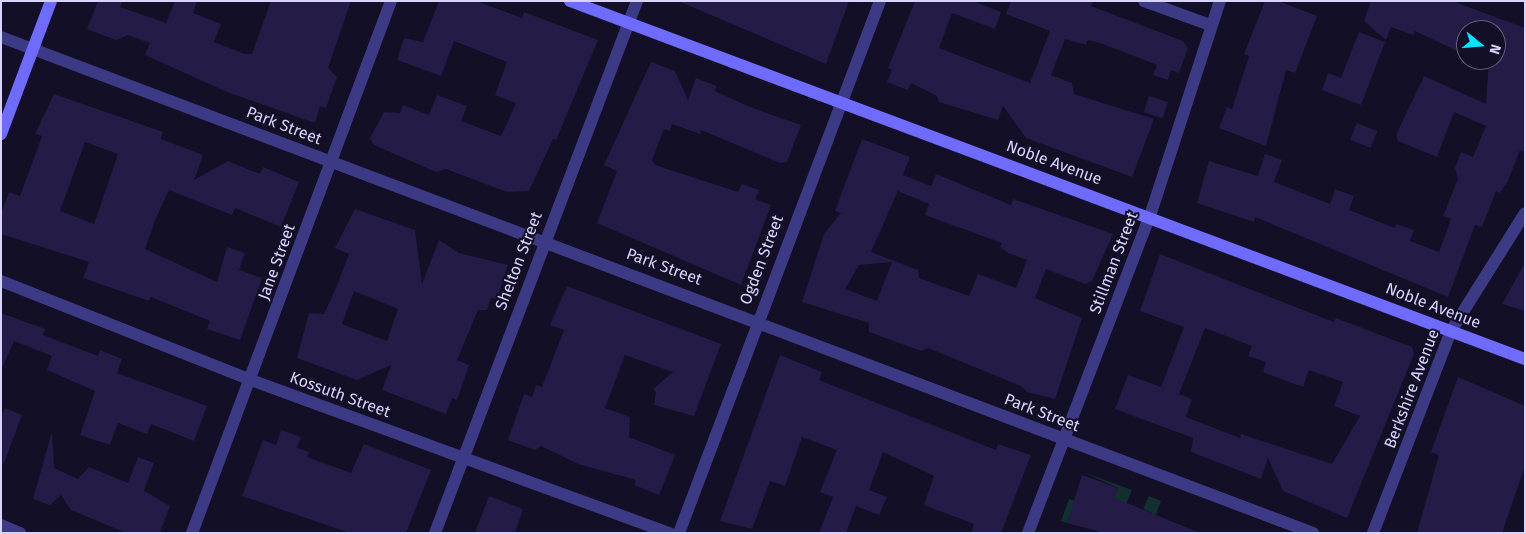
<!DOCTYPE html>
<style>
body{margin:0}
#map{position:relative;width:1526px;height:534px;overflow:hidden;background:#130f26;font-family:"Fira Sans",sans-serif}
div>[style]{position:absolute}
[style*='--x']{left:calc(var(--x)*1px);top:calc(var(--y)*1px);width:calc(var(--w)*1px);rotate:calc(var(--a)*1deg)}
.green>*{inset:0;background:#12302f}
.building>*{inset:0;background:#241b47;transform-origin:0 0}
.minor>*{height:12px;margin:-6px;padding:0 6px;transform-origin:6px;border-radius:6px;background:#3d3a85}
.tertiary>*{height:12px;margin:-6px;padding:0 6px;transform-origin:6px;border-radius:6px;background:#3d3a85}
.secondary>*{height:12px;margin:-6px;padding:0 6px;transform-origin:6px;border-radius:6px;background:#6f6bff}
span{translate:-50% -50%;white-space:nowrap;text-align:center;line-height:1.15;-webkit-text-stroke:4px #130f26;paint-order:stroke}
.street-label{font-size:16px;color:#d9d4ff}
.frame{position:absolute;inset:0;border:2px solid #d9d4ff;pointer-events:none}
.north{position:absolute;left:1456px;top:20px;width:50px;height:50px;box-sizing:border-box;background:#130f26;border:1px solid #625e7d;border-radius:50%;rotate:107deg;font-size:14px;font-weight:700;line-height:20px;text-align:center;color:#d9d4ff}
.north::after{content:'';display:block;margin:auto;width:18px;height:22px;background:#00e5ff;clip-path:polygon(50% 0,100% 100%,50% 72%,0 100%)}
</style>
<div id="map">
<div class="green">
<i style="clip-path:polygon(1083px 472px,1132px 490px,1120px 519px,1073px 505px,1067px 523px,1061px 521px,1069px 499px,1109px 512px,1118px 488px)"></i>
<i style="clip-path:polygon(1149px 496px,1161px 501px,1149px 533px,1144px 533px,1152px 513px,1143px 509px)"></i>
</div>
<div class="building">
<i style="clip-path:polygon(98px 1px,123px 1px,120px 7px,166px 23px,175px 1px,197px 1px,193px 13px,221px 24px,214px 42px,245px 54px,252px 54px,271px 1px,351px 1px,328px 68px,337px 77px,326px 108px,320px 106px,315px 123px,227px 92px,145px 55px,150px 43px,128px 35px,116px 40px,87px 29px)"></i>
<i style="clip-path:polygon(439px 1px,476px 1px,522px 18px,524px 12px,598px 40px,556px 140px,553px 139px,529px 191px,507px 192px,446px 169px,436px 172px,374px 145px,370px 138px,384px 112px,400px 113px,403px 105px,429px 115px,437px 95px,467px 106px,461px 121px,501px 136px,516px 103px,495px 95px,507px 62px,454px 41px,441px 76px,397px 60px,404px 38px,423px 42px)"></i>
<i style="clip-path:polygon(678px 1px,849px 1px,826px 64px)"></i>
<i style="clip-path:polygon(915px 1px,972px 1px,1001px 12px,995px 29px,952px 13px,939px 48px,1030px 83px,1050px 31px,1006px 14px,1011px 1px,1093px 1px,1091px 6px,1183px 41px,1188px 48px,1179px 73px,1171px 70px,1168px 80px,1153px 75px,1157px 65px,1142px 59px,1100px 43px,1088px 40px,1086px 45px,1065px 39px,1051px 75px,1072px 83px,1074px 94px,1154px 119px,1132px 177px,1026px 138px,1003px 106px,998px 120px,939px 102px,937px 96px,911px 83px,908px 90px,887px 82px,892px 70px,888px 68px)"></i>
<i style="clip-path:polygon(1265px 1px,1281px 2px,1317px 16px,1295px 73px,1286px 70px,1266px 146px,1219px 128px,1227px 107px,1232px 109px,1249px 56px,1244px 54px)"></i>
<i style="clip-path:polygon(1371px 1px,1452px 1px,1525px 28px,1525px 152px,1520px 150px,1508px 181px,1500px 193px,1496px 191px,1482px 227px,1475px 225px,1448px 297px,1255px 217px,1254px 222px,1197px 203px,1209px 161px,1258px 176px,1265px 154px,1282px 160px,1274px 182px,1330px 204px,1335px 189px,1354px 196px,1349px 210px,1395px 228px,1396px 224px,1414px 230px,1410px 241px,1439px 252px,1451px 219px,1443px 216px,1458px 179px,1455px 168px,1461px 152px,1473px 157px,1486px 126px,1454px 112px,1437px 157px,1398px 141px,1396px 135px,1424px 76px,1486px 104px,1489px 60px,1496px 60px,1496px 30px,1466px 30px,1466px 55px,1415px 31px,1413px 35px,1391px 27px,1386px 40px,1364px 21px)"></i>
<i style="clip-path:polygon(1359px 32px,1385px 42px,1361px 105px,1322px 90px,1328px 73px,1341px 78px)"></i>
<i style="clip-path:polygon(651px 62px,675px 71px,688px 100px,696px 78px,717px 86px,715px 91px,750px 107px,801px 125px,787px 162px,780px 163px,701px 130px,700px 134px,672px 124px,670px 131px,664px 129px,652px 160px,655px 165px,738px 192px,742px 184px,759px 190px,755px 199px,771px 205px,741px 285px,597px 223px,617px 171px,604px 165px)"></i>
<i style="clip-path:polygon(evenodd,54px 94px,163px 132px,161px 139px,203px 155px,194px 180px,228px 161px,260px 174px,263px 167px,299px 182px,281px 227px,235px 208px,232px 215px,169px 190px,156px 218px,145px 249px,217px 282px,227px 247px,245px 253px,239px 270px,262px 278px,240px 340px,207px 329px,210px 321px,151px 297px,149px 301px,83px 278px,89px 262px,1px 234px,1px 213px,9px 192px,20px 196px,42px 136px,35px 134px,54px 94px,85px 142px,118px 154px,94px 224px,60px 211px,85px 142px)"></i>
<i style="left:1149px;top:96px;width:20px;height:17px;rotate:18deg"></i>
<i style="left:1357px;top:123px;width:22px;height:18px;rotate:22deg"></i>
<i style="clip-path:polygon(evenodd,862px 139px,910px 157px,903px 175px,931px 186px,936px 174px,1011px 205px,1013px 199px,1113px 234px,1092px 281px,1085px 284px,1046px 269px,1035px 298px,1082px 318px,1055px 399px,1027px 392px,1021px 386px,928px 348px,921px 351px,869px 332px,869px 323px,802px 302px,824px 234px,841px 213px,835px 211px,862px 139px,898px 191px,929px 204px,925px 215px,1002px 243px,1000px 247px,1008px 253px,1027px 260px,1016px 288px,978px 274px,969px 296px,919px 278px,918px 270px,871px 252px,898px 191px,862px 139px,892px 262px,877px 301px,845px 289px,859px 265px,892px 262px)"></i>
<i style="clip-path:polygon(evenodd,355px 209px,415px 230px,422px 284px,439px 240px,459px 253px,508px 265px,497px 299px,491px 298px,487px 310px,478px 310px,457px 360px,469px 365px,457px 400px,452px 398px,446px 414px,382px 390px,391px 365px,357px 380px,297px 358px,309px 313px,324px 314px,336px 288px,349px 254px,335px 248px,355px 209px,354px 291px,398px 309px,387px 341px,342px 324px,354px 291px)"></i>
<i style="clip-path:polygon(evenodd,1160px 254px,1334px 322px,1336px 318px,1412px 347px,1414px 354px,1347px 518px,1283px 491px,1268px 458px,1261px 479px,1191px 452px,1193px 438px,1115px 409px,1128px 375px,1161px 387px,1184px 327px,1140px 311px,1160px 254px,1205px 328px,1252px 346px,1248px 356px,1266px 362px,1263px 372px,1303px 387px,1309px 370px,1343px 382px,1334px 406px,1360px 416px,1332px 464px,1241px 434px,1240px 438px,1186px 417px,1192px 399px,1179px 394px,1205px 328px)"></i>
<i style="clip-path:polygon(1525px 263px,1525px 311px,1502px 304px)"></i>
<i style="clip-path:polygon(567px 286px,721px 344px,694px 416px,654px 405px,656px 392px,653px 389px,673px 372px,625px 355px,605px 408px,630px 417px,629px 437px,675px 455px,659px 495px,634px 485px,636px 480px,578px 464px,541px 446px,535px 450px,508px 440px,524px 394px,532px 397px,536px 385px,542px 387px,564px 330px,550px 325px)"></i>
<i style="clip-path:polygon(1px 313px,45px 329px,43px 335px,98px 356px,100px 350px,122px 359px,117px 373px,207px 406px,194px 441px,151px 424px,147px 434px,118px 423px,110px 445px,80px 435px,95px 391px,47px 370px,52px 356px,14px 341px,1px 370px)"></i>
<i style="clip-path:polygon(780px 355px,822px 372px,819px 380px,996px 450px,998px 444px,1031px 455px,1001px 533px,971px 533px,974px 524px,924px 505px,934px 476px,883px 452px,869px 490px,887px 497px,879px 515px,856px 506px,846px 533px,819px 533px,833px 497px,820px 492px,837px 450px,802px 437px,785px 486px,770px 481px,752px 529px,720px 521px)"></i>
<i style="clip-path:polygon(1458px 377px,1525px 406px,1525px 466px,1502px 533px,1417px 533px,1439px 455px,1431px 452px)"></i>
<i style="clip-path:polygon(5px 408px,22px 415px,3px 466px,1px 418px)"></i>
<i style="clip-path:polygon(281px 430px,301px 437px,297px 448px,309px 452px,307px 457px,351px 473px,364px 444px,431px 470px,406px 533px,350px 533px,242px 496px,263px 440px,276px 445px)"></i>
<i style="clip-path:polygon(52px 432px,54px 468px,78px 479px,89px 467px,128px 483px,138px 457px,154px 463px,144px 491px,170px 506px,160px 533px,126px 533px,71px 510px,61px 495px,50px 505px,33px 499px)"></i>
<i style="clip-path:polygon(1082px 475px,1118px 488px,1115px 498px,1200px 533px,1104px 533px,1067px 523px)"></i>
<i style="clip-path:polygon(489px 496px,523px 509px,515px 533px,475px 533px)"></i>
</div>
<div class="minor">
<i style="--x:1144;--y:1;--w:70;--a:20"></i>
<i style="--x:1;--y:37;--w:1403;--a:20.71"></i>
<i style="--x:1;--y:281;--w:269;--a:21.6"></i>
<i style="--x:251;--y:380;--w:446;--a:20.1"></i>
<i style="--x:1;--y:525;--w:21;--a:23"></i>
<i style="--x:192;--y:533;--w:568;--a:-69.49"></i>
<i style="--x:435;--y:533;--w:569;--a:-69.21"></i>
<i style="--x:679;--y:533;--w:569;--a:-69.3"></i>
<i style="--x:1028;--y:533;--w:340;--a:-69"></i>
<i style="--x:1150;--y:216;--w:226;--a:-72"></i>
</div>
<div class="tertiary">
<i style="--x:1373;--y:533;--w:217;--a:-68.9"></i>
<i style="--x:1451;--y:331;--w:139;--a:-57.9"></i>
</div>
<div class="secondary">
<i style="--x:570;--y:1;--w:1020;--a:20.55"></i>
<i style="--x:1;--y:134;--w:142;--a:-69.4"></i>
</div>
<div class="street-label">
<span style="left:284px;top:126px;rotate:21deg">Park Street</span>
<span style="left:1054px;top:163px;rotate:20deg">Noble Avenue</span>
<span style="left:762px;top:260px;rotate:-69deg">Ogden Street</span>
<span style="left:519px;top:261px;rotate:-69deg">Shelton Street</span>
<span style="left:277px;top:262px;rotate:-70deg">Jane Street</span>
<span style="left:1114px;top:263px;rotate:-69deg">Stillman Street</span>
<span style="left:664px;top:267px;rotate:20deg">Park Street</span>
<span style="left:1433px;top:306px;rotate:21deg">Noble Avenue</span>
<span style="left:1412px;top:389px;rotate:-69deg">Berkshire Avenue</span>
<span style="left:340px;top:395px;rotate:20deg">Kossuth Street</span>
<span style="left:1042px;top:413px;rotate:21deg">Park Street</span>
</div>
<div class="frame"></div>
<div class="north">N</div>
</div>
